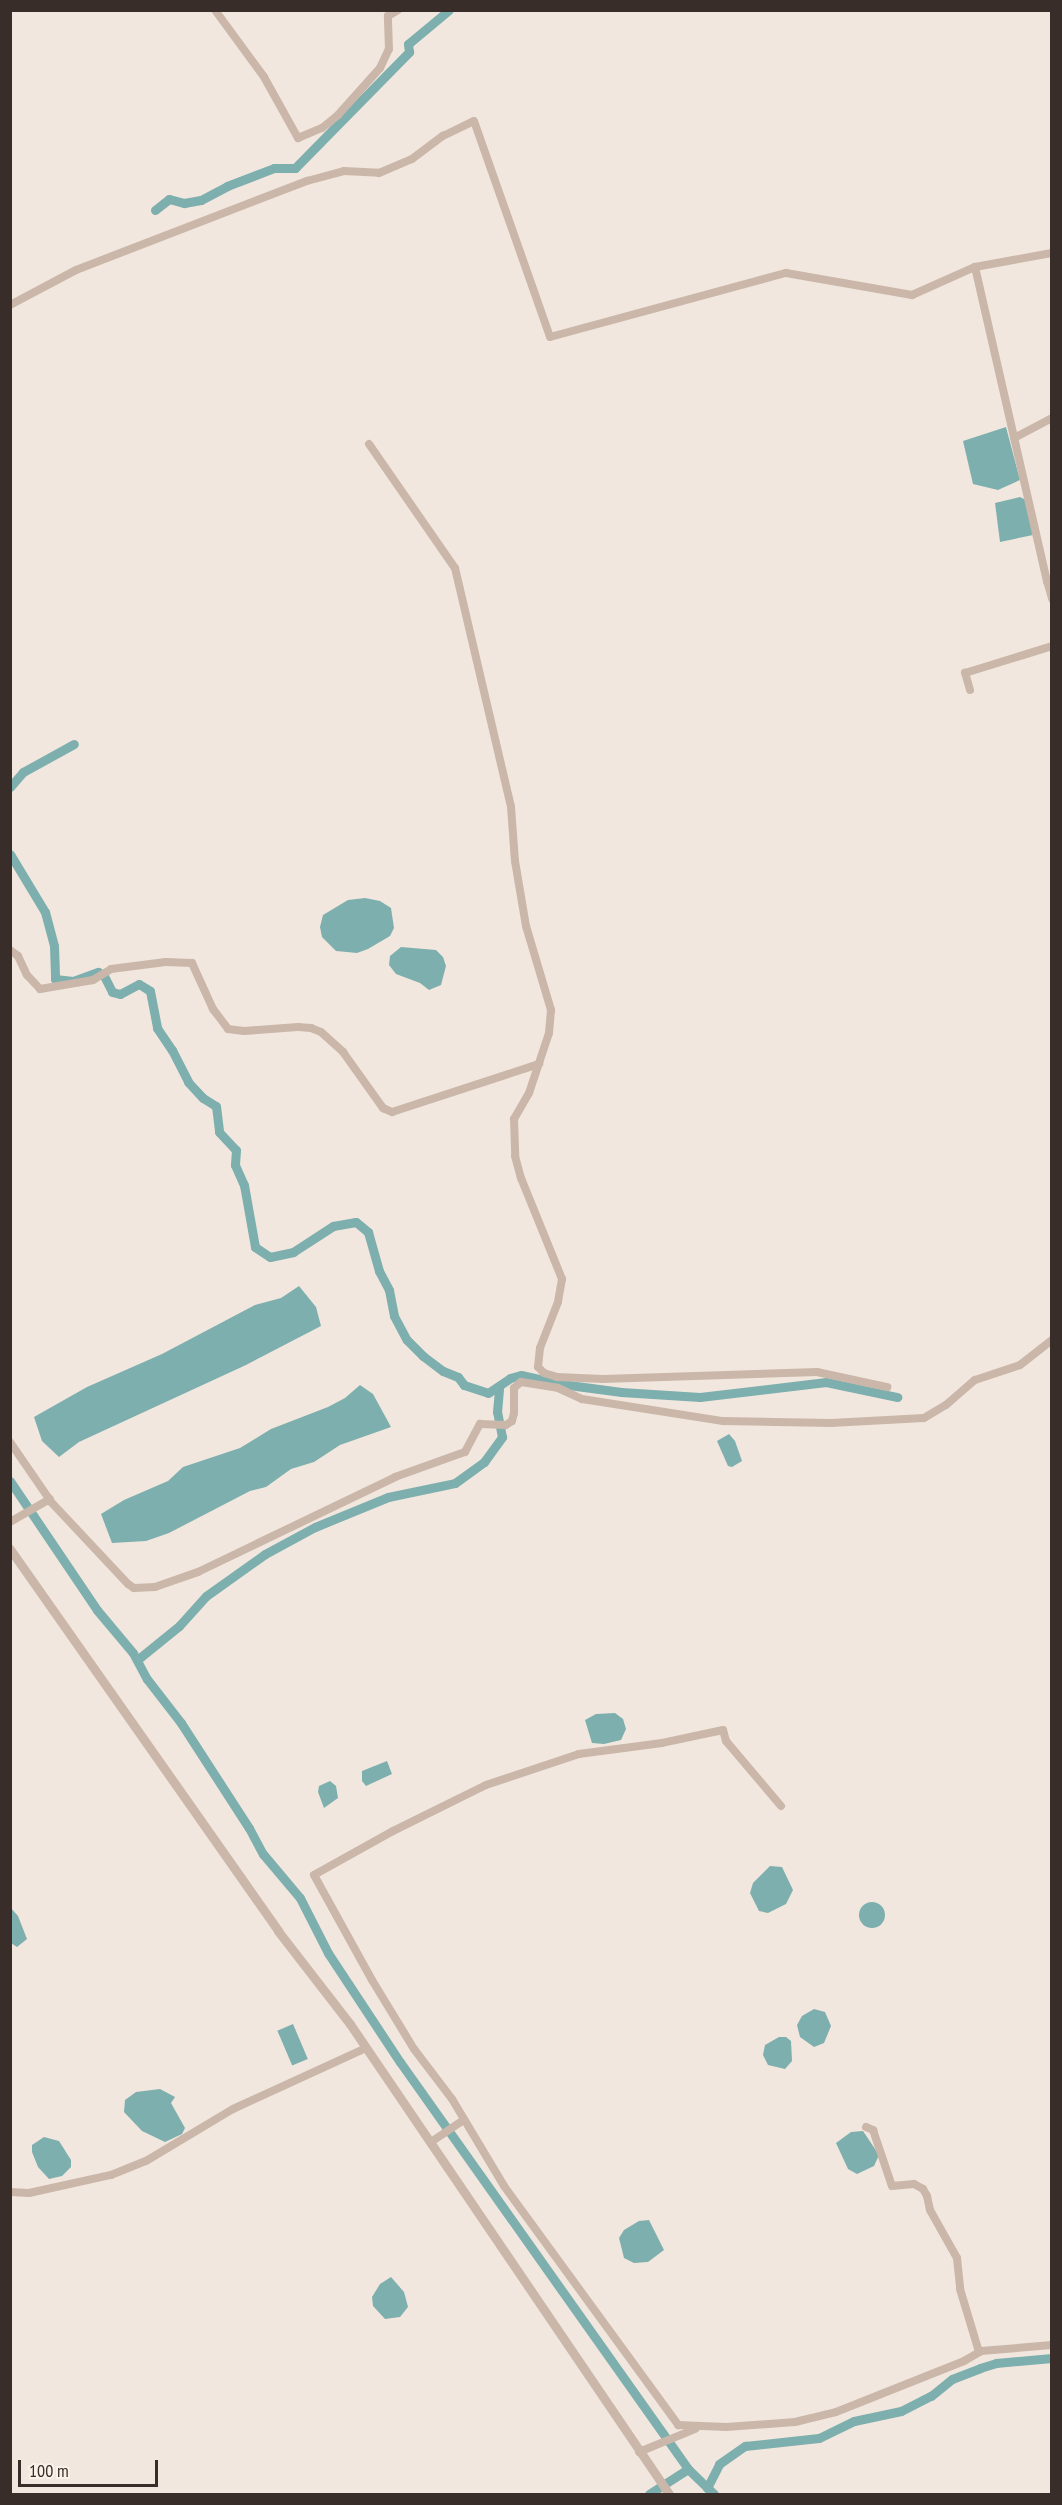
<!DOCTYPE html>
<style>
body{margin:0}
#map{position:relative;width:1062px;height:2505px;overflow:hidden;background:#f2e7de;font-family:"PT Sans Narrow",sans-serif}
div>[style]{position:absolute}
[style*='--x']{left:calc(var(--x)*1px);top:calc(var(--y)*1px);width:calc(var(--w)*1px);rotate:calc(var(--a)*1deg)}
.water>*{inset:0;background:#7dafae;transform-origin:0 0}
.round{border-radius:50%}
.canal>*{height:9px;margin:-4.5px;padding:0 4.5px;transform-origin:4.5px;border-radius:4.5px;background:#7dafae}
.minor>*{height:8px;margin:-4px;padding:0 4px;transform-origin:4px;border-radius:4px;background:#cbb7a9}
.tertiary>*{height:9px;margin:-4.5px;padding:0 4.5px;transform-origin:4.5px;border-radius:4.5px;background:#cbb7a9}
span{translate:-50% -50%;white-space:nowrap;text-align:center;line-height:1.15;-webkit-text-stroke:6px #faf2ea;paint-order:stroke}
.frame{position:absolute;inset:0;border:12px solid #382d29;pointer-events:none}
.scale{position:absolute;left:18px;top:2460px;width:140px;height:27px;box-sizing:border-box;border:3px solid #382d29;border-top:0;padding-left:8px;font-size:18px;line-height:21px;white-space:nowrap;color:#382d29;-webkit-text-stroke:4px #faf2ea;paint-order:stroke}
</style>
<div id="map">
<div class="water">
<i style="clip-path:polygon(1006px 427px,1020px 480px,998px 490px,973px 484px,963px 441px)"></i>
<i style="clip-path:polygon(1020px 497px,1026px 500px,1033px 535px,1000px 542px,995px 503px)"></i>
<i style="clip-path:polygon(365px 898px,380px 901px,391px 908px,394px 928px,390px 936px,368px 949px,357px 953px,336px 951px,322px 937px,320px 927px,323px 915px,348px 900px)"></i>
<i style="clip-path:polygon(401px 947px,436px 950px,443px 957px,446px 966px,441px 985px,429px 990px,420px 983px,396px 974px,389px 965px,390px 956px)"></i>
<i style="clip-path:polygon(299px 1286px,316px 1307px,321px 1326px,246px 1365px,79px 1442px,59px 1457px,42px 1441px,34px 1417px,87px 1387px,162px 1354px,255px 1305px,281px 1298px)"></i>
<i style="clip-path:polygon(360px 1385px,373px 1394px,391px 1427px,340px 1445px,314px 1462px,291px 1469px,266px 1487px,250px 1491px,169px 1533px,146px 1541px,112px 1543px,101px 1514px,124px 1500px,168px 1481px,183px 1467px,240px 1448px,271px 1429px,328px 1407px,345px 1398px)"></i>
<i style="clip-path:polygon(729px 1434px,735px 1441px,742px 1461px,732px 1467px,728px 1466px,717px 1441px)"></i>
<i style="clip-path:polygon(615px 1713px,623px 1719px,626px 1729px,621px 1740px,604px 1744px,592px 1743px,585px 1720px,596px 1714px)"></i>
<i style="clip-path:polygon(387px 1761px,392px 1774px,366px 1786px,362px 1781px,362px 1771px)"></i>
<i style="clip-path:polygon(330px 1781px,336px 1786px,338px 1798px,324px 1808px,318px 1792px,319px 1786px)"></i>
<i style="clip-path:polygon(770px 1866px,782px 1867px,793px 1890px,786px 1904px,768px 1913px,759px 1911px,750px 1893px,753px 1883px)"></i>
<i class="round" style="left:859px;top:1902px;width:26px;height:26px"></i>
<i style="clip-path:polygon(10px 1907px,18px 1916px,27px 1939px,17px 1947px,11px 1943px)"></i>
<i style="clip-path:polygon(814px 2009px,825px 2012px,831px 2026px,824px 2043px,814px 2047px,800px 2037px,797px 2025px,802px 2016px)"></i>
<i style="left:293px;top:2024px;width:38px;height:17px;rotate:67deg"></i>
<i style="clip-path:polygon(779px 2037px,786px 2037px,791px 2041px,792px 2061px,785px 2069px,768px 2065px,763px 2055px,765px 2045px)"></i>
<i style="clip-path:polygon(160px 2089px,175px 2097px,171px 2103px,185px 2128px,182px 2134px,165px 2142px,142px 2131px,124px 2112px,125px 2100px,136px 2092px)"></i>
<i style="clip-path:polygon(863px 2131px,879px 2155px,874px 2166px,857px 2174px,848px 2169px,836px 2143px,851px 2132px)"></i>
<i style="clip-path:polygon(44px 2137px,59px 2141px,71px 2160px,71px 2167px,62px 2176px,49px 2179px,38px 2167px,32px 2152px,32px 2145px)"></i>
<i style="clip-path:polygon(649px 2220px,664px 2250px,648px 2262px,634px 2263px,624px 2258px,619px 2238px,624px 2230px,639px 2221px)"></i>
<i style="clip-path:polygon(391px 2277px,404px 2292px,408px 2307px,400px 2317px,385px 2319px,373px 2306px,372px 2297px,380px 2284px)"></i>
</div>
<div class="canal">
<i style="--x:155;--y:210;--w:18;--a:-38"></i>
<i style="--x:169;--y:199;--w:16;--a:15"></i>
<i style="--x:184;--y:203;--w:17;--a:-10"></i>
<i style="--x:201;--y:200;--w:30;--a:-28"></i>
<i style="--x:227;--y:186;--w:50;--a:-21"></i>
<i style="--x:274;--y:168;--w:21;--a:0"></i>
<i style="--x:295;--y:168;--w:163;--a:-45.5"></i>
<i style="--x:409;--y:52;--w:8;--a:-97"></i>
<i style="--x:408;--y:44;--w:53;--a:-39.7"></i>
<i style="--x:10;--y:787;--w:20;--a:-49"></i>
<i style="--x:23;--y:772;--w:58;--a:-28.8"></i>
<i style="--x:10;--y:854;--w:68;--a:58.9"></i>
<i style="--x:45;--y:912;--w:35;--a:75"></i>
<i style="--x:54;--y:946;--w:33;--a:88"></i>
<i style="--x:55;--y:979;--w:18;--a:6"></i>
<i style="--x:73;--y:981;--w:27;--a:-20"></i>
<i style="--x:103;--y:974;--w:20;--a:63"></i>
<i style="--x:112;--y:992;--w:8;--a:14"></i>
<i style="--x:120;--y:994;--w:21;--a:-28"></i>
<i style="--x:139;--y:984;--w:13;--a:32"></i>
<i style="--x:150;--y:991;--w:38;--a:79"></i>
<i style="--x:157;--y:1028;--w:27;--a:56"></i>
<i style="--x:172;--y:1050;--w:36;--a:63"></i>
<i style="--x:188;--y:1082;--w:22;--a:47"></i>
<i style="--x:203;--y:1098;--w:15;--a:32"></i>
<i style="--x:216;--y:1106;--w:26;--a:83"></i>
<i style="--x:219;--y:1132;--w:25;--a:47"></i>
<i style="--x:236;--y:1150;--w:15;--a:94"></i>
<i style="--x:235;--y:1165;--w:22;--a:66"></i>
<i style="--x:244;--y:1185;--w:63;--a:79.9"></i>
<i style="--x:255;--y:1247;--w:18;--a:34"></i>
<i style="--x:270;--y:1257;--w:24;--a:-12"></i>
<i style="--x:293;--y:1252;--w:48;--a:-33"></i>
<i style="--x:333;--y:1226;--w:23;--a:-10"></i>
<i style="--x:356;--y:1222;--w:16;--a:40"></i>
<i style="--x:368;--y:1232;--w:41;--a:74.2"></i>
<i style="--x:379;--y:1271;--w:21;--a:62"></i>
<i style="--x:389;--y:1290;--w:26;--a:79"></i>
<i style="--x:394;--y:1316;--w:27;--a:62"></i>
<i style="--x:407;--y:1340;--w:23;--a:45"></i>
<i style="--x:423;--y:1356;--w:25;--a:37"></i>
<i style="--x:443;--y:1371;--w:16;--a:22"></i>
<i style="--x:458;--y:1377;--w:10;--a:53"></i>
<i style="--x:464;--y:1385;--w:25;--a:18"></i>
<i style="--x:488;--y:1393;--w:27;--a:-34"></i>
<i style="--x:510;--y:1378;--w:11;--a:-15"></i>
<i style="--x:521;--y:1375;--w:41;--a:12.7"></i>
<i style="--x:561;--y:1384;--w:61;--a:7.6"></i>
<i style="--x:621;--y:1392;--w:79;--a:3.6"></i>
<i style="--x:700;--y:1397;--w:127;--a:-6.8"></i>
<i style="--x:826;--y:1382;--w:73;--a:11.9"></i>
<i style="--x:10;--y:1481;--w:156;--a:56"></i>
<i style="--x:97;--y:1610;--w:56;--a:50.1"></i>
<i style="--x:133;--y:1653;--w:30;--a:62"></i>
<i style="--x:147;--y:1679;--w:56;--a:52.3"></i>
<i style="--x:181;--y:1723;--w:125;--a:57.1"></i>
<i style="--x:249;--y:1828;--w:30;--a:62"></i>
<i style="--x:263;--y:1854;--w:57;--a:49.9"></i>
<i style="--x:300;--y:1898;--w:62;--a:63"></i>
<i style="--x:328;--y:1953;--w:131;--a:56.6"></i>
<i style="--x:400;--y:2062;--w:499;--a:54.7"></i>
<i style="--x:688;--y:2469;--w:36;--a:44"></i>
<i style="--x:137;--y:1660;--w:54;--a:-39"></i>
<i style="--x:179;--y:1626;--w:40;--a:-48"></i>
<i style="--x:206;--y:1596;--w:72;--a:-35.4"></i>
<i style="--x:265;--y:1554;--w:57;--a:-28.4"></i>
<i style="--x:315;--y:1527;--w:79;--a:-22.3"></i>
<i style="--x:388;--y:1497;--w:68;--a:-11.8"></i>
<i style="--x:455;--y:1483;--w:36;--a:-36"></i>
<i style="--x:484;--y:1462;--w:31;--a:-54"></i>
<i style="--x:502;--y:1437;--w:25;--a:-101"></i>
<i style="--x:497;--y:1412;--w:24;--a:-85"></i>
<i style="--x:707;--y:2488;--w:27;--a:-63"></i>
<i style="--x:719;--y:2464;--w:32;--a:-35"></i>
<i style="--x:745;--y:2446;--w:74;--a:-6.2"></i>
<i style="--x:819;--y:2438;--w:39;--a:-26"></i>
<i style="--x:854;--y:2421;--w:48;--a:-12"></i>
<i style="--x:901;--y:2411;--w:34;--a:-27"></i>
<i style="--x:931;--y:2396;--w:27;--a:-39"></i>
<i style="--x:952;--y:2379;--w:30;--a:-21"></i>
<i style="--x:980;--y:2368;--w:17;--a:-17"></i>
<i style="--x:996;--y:2363;--w:56;--a:-5.1"></i>
<i style="--x:649;--y:2494;--w:46;--a:-32.7"></i>
</div>
<div class="minor">
<i style="--x:215;--y:10;--w:83;--a:53.8"></i>
<i style="--x:264;--y:77;--w:70;--a:60.9"></i>
<i style="--x:298;--y:138;--w:26;--a:-23"></i>
<i style="--x:322;--y:128;--w:21;--a:-39"></i>
<i style="--x:338;--y:115;--w:63;--a:-48.2"></i>
<i style="--x:380;--y:68;--w:21;--a:-65"></i>
<i style="--x:389;--y:49;--w:33;--a:-92"></i>
<i style="--x:388;--y:16;--w:12;--a:-31"></i>
<i style="--x:975;--y:267;--w:322;--a:77.1"></i>
<i style="--x:1047;--y:581;--w:5;--a:11"></i>
<i style="--x:10;--y:305;--w:75;--a:-27.9"></i>
<i style="--x:76;--y:270;--w:248;--a:-21.1"></i>
<i style="--x:307;--y:181;--w:38;--a:-15"></i>
<i style="--x:344;--y:171;--w:35;--a:3"></i>
<i style="--x:379;--y:173;--w:36;--a:-23"></i>
<i style="--x:412;--y:159;--w:39;--a:-37"></i>
<i style="--x:443;--y:136;--w:34;--a:-26"></i>
<i style="--x:474;--y:121;--w:229;--a:70.6"></i>
<i style="--x:550;--y:337;--w:245;--a:-15.2"></i>
<i style="--x:786;--y:273;--w:128;--a:9.9"></i>
<i style="--x:912;--y:295;--w:69;--a:-24"></i>
<i style="--x:975;--y:267;--w:78;--a:-10.3"></i>
<i style="--x:1014;--y:438;--w:43;--a:-27.8"></i>
<i style="--x:369;--y:444;--w:151;--a:55.3"></i>
<i style="--x:455;--y:568;--w:245;--a:76.8"></i>
<i style="--x:511;--y:807;--w:54;--a:85.8"></i>
<i style="--x:515;--y:861;--w:66;--a:80.4"></i>
<i style="--x:526;--y:926;--w:88;--a:73.4"></i>
<i style="--x:551;--y:1010;--w:23;--a:95"></i>
<i style="--x:549;--y:1033;--w:63;--a:108.4"></i>
<i style="--x:529;--y:1093;--w:30;--a:120"></i>
<i style="--x:514;--y:1119;--w:37;--a:88"></i>
<i style="--x:515;--y:1156;--w:23;--a:75"></i>
<i style="--x:521;--y:1178;--w:109;--a:67.9"></i>
<i style="--x:562;--y:1279;--w:23;--a:100"></i>
<i style="--x:558;--y:1302;--w:49;--a:111.4"></i>
<i style="--x:540;--y:1348;--w:19;--a:96"></i>
<i style="--x:538;--y:1367;--w:8;--a:45"></i>
<i style="--x:544;--y:1373;--w:14;--a:17"></i>
<i style="--x:557;--y:1377;--w:46;--a:2.5"></i>
<i style="--x:603;--y:1379;--w:214;--a:-1.9"></i>
<i style="--x:817;--y:1372;--w:72;--a:12.1"></i>
<i style="--x:1047;--y:581;--w:19;--a:74"></i>
<i style="--x:970;--y:690;--w:18;--a:-106"></i>
<i style="--x:965;--y:673;--w:91;--a:-17.2"></i>
<i style="--x:10;--y:950;--w:10;--a:37"></i>
<i style="--x:18;--y:956;--w:21;--a:65"></i>
<i style="--x:27;--y:975;--w:19;--a:47"></i>
<i style="--x:40;--y:989;--w:54;--a:-9.6"></i>
<i style="--x:93;--y:980;--w:21;--a:-31"></i>
<i style="--x:111;--y:969;--w:55;--a:-7.3"></i>
<i style="--x:166;--y:962;--w:26;--a:2"></i>
<i style="--x:192;--y:963;--w:51;--a:65.5"></i>
<i style="--x:213;--y:1009;--w:25;--a:53"></i>
<i style="--x:228;--y:1029;--w:16;--a:7"></i>
<i style="--x:244;--y:1031;--w:54;--a:-4.2"></i>
<i style="--x:298;--y:1027;--w:13;--a:4"></i>
<i style="--x:311;--y:1028;--w:11;--a:22"></i>
<i style="--x:321;--y:1032;--w:30;--a:42"></i>
<i style="--x:343;--y:1052;--w:69;--a:54.5"></i>
<i style="--x:383;--y:1108;--w:10;--a:24"></i>
<i style="--x:392;--y:1112;--w:155;--a:-18.1"></i>
<i style="--x:10;--y:1442;--w:74;--a:55.5"></i>
<i style="--x:52;--y:1503;--w:111;--a:46.8"></i>
<i style="--x:128;--y:1584;--w:7;--a:34"></i>
<i style="--x:134;--y:1588;--w:21;--a:-3"></i>
<i style="--x:155;--y:1587;--w:46;--a:-19.2"></i>
<i style="--x:198;--y:1572;--w:219;--a:-25.7"></i>
<i style="--x:395;--y:1477;--w:74;--a:-19.7"></i>
<i style="--x:465;--y:1452;--w:32;--a:-62"></i>
<i style="--x:480;--y:1424;--w:26;--a:2"></i>
<i style="--x:506;--y:1425;--w:7;--a:-34"></i>
<i style="--x:512;--y:1421;--w:8;--a:-76"></i>
<i style="--x:514;--y:1413;--w:25;--a:-90"></i>
<i style="--x:514;--y:1388;--w:9;--a:-41"></i>
<i style="--x:521;--y:1382;--w:37;--a:9"></i>
<i style="--x:558;--y:1388;--w:26;--a:25"></i>
<i style="--x:582;--y:1399;--w:143;--a:8.9"></i>
<i style="--x:723;--y:1421;--w:108;--a:1.1"></i>
<i style="--x:831;--y:1423;--w:93;--a:-3.1"></i>
<i style="--x:924;--y:1418;--w:26;--a:-31"></i>
<i style="--x:946;--y:1405;--w:38;--a:-41"></i>
<i style="--x:975;--y:1380;--w:47;--a:-18.4"></i>
<i style="--x:1020;--y:1365;--w:41;--a:-38"></i>
<i style="--x:10;--y:1522;--w:46;--a:-29.9"></i>
<i style="--x:781;--y:1806;--w:85;--a:-130.2"></i>
<i style="--x:726;--y:1741;--w:11;--a:-105"></i>
<i style="--x:723;--y:1730;--w:62;--a:168"></i>
<i style="--x:662;--y:1743;--w:84;--a:172.5"></i>
<i style="--x:579;--y:1754;--w:98;--a:161.6"></i>
<i style="--x:486;--y:1785;--w:104;--a:153.7"></i>
<i style="--x:393;--y:1831;--w:90;--a:150.9"></i>
<i style="--x:314;--y:1875;--w:120;--a:61.1"></i>
<i style="--x:372;--y:1980;--w:81;--a:58.7"></i>
<i style="--x:414;--y:2049;--w:63;--a:52.8"></i>
<i style="--x:452;--y:2099;--w:101;--a:59.1"></i>
<i style="--x:504;--y:2186;--w:296;--a:53.9"></i>
<i style="--x:678;--y:2425;--w:48;--a:2.4"></i>
<i style="--x:726;--y:2427;--w:69;--a:-4.1"></i>
<i style="--x:795;--y:2422;--w:42;--a:-13.7"></i>
<i style="--x:836;--y:2412;--w:138;--a:-21.7"></i>
<i style="--x:964;--y:2361;--w:20;--a:-30"></i>
<i style="--x:981;--y:2351;--w:71;--a:-4.8"></i>
<i style="--x:866;--y:2127;--w:8;--a:23"></i>
<i style="--x:873;--y:2130;--w:59;--a:71.3"></i>
<i style="--x:892;--y:2186;--w:22;--a:-5"></i>
<i style="--x:914;--y:2184;--w:10;--a:29"></i>
<i style="--x:923;--y:2189;--w:8;--a:60"></i>
<i style="--x:927;--y:2196;--w:14;--a:78"></i>
<i style="--x:930;--y:2210;--w:55;--a:60.6"></i>
<i style="--x:957;--y:2258;--w:31;--a:84"></i>
<i style="--x:960;--y:2289;--w:66;--a:73.2"></i>
<i style="--x:431;--y:2142;--w:40;--a:-34"></i>
<i style="--x:10;--y:2192;--w:19;--a:3"></i>
<i style="--x:29;--y:2193;--w:84;--a:-12.4"></i>
<i style="--x:111;--y:2175;--w:38;--a:-22"></i>
<i style="--x:146;--y:2161;--w:101;--a:-30.9"></i>
<i style="--x:233;--y:2109;--w:146;--a:-24.6"></i>
<i style="--x:639;--y:2452;--w:61;--a:-22.3"></i>
</div>
<div class="tertiary">
<i style="--x:10;--y:1549;--w:467;--a:54.9"></i>
<i style="--x:278;--y:1931;--w:118;--a:52.3"></i>
<i style="--x:350;--y:2024;--w:568;--a:55.83"></i>
</div>
<div class="frame"></div>
<div class="scale">100 m</div>
</div>
